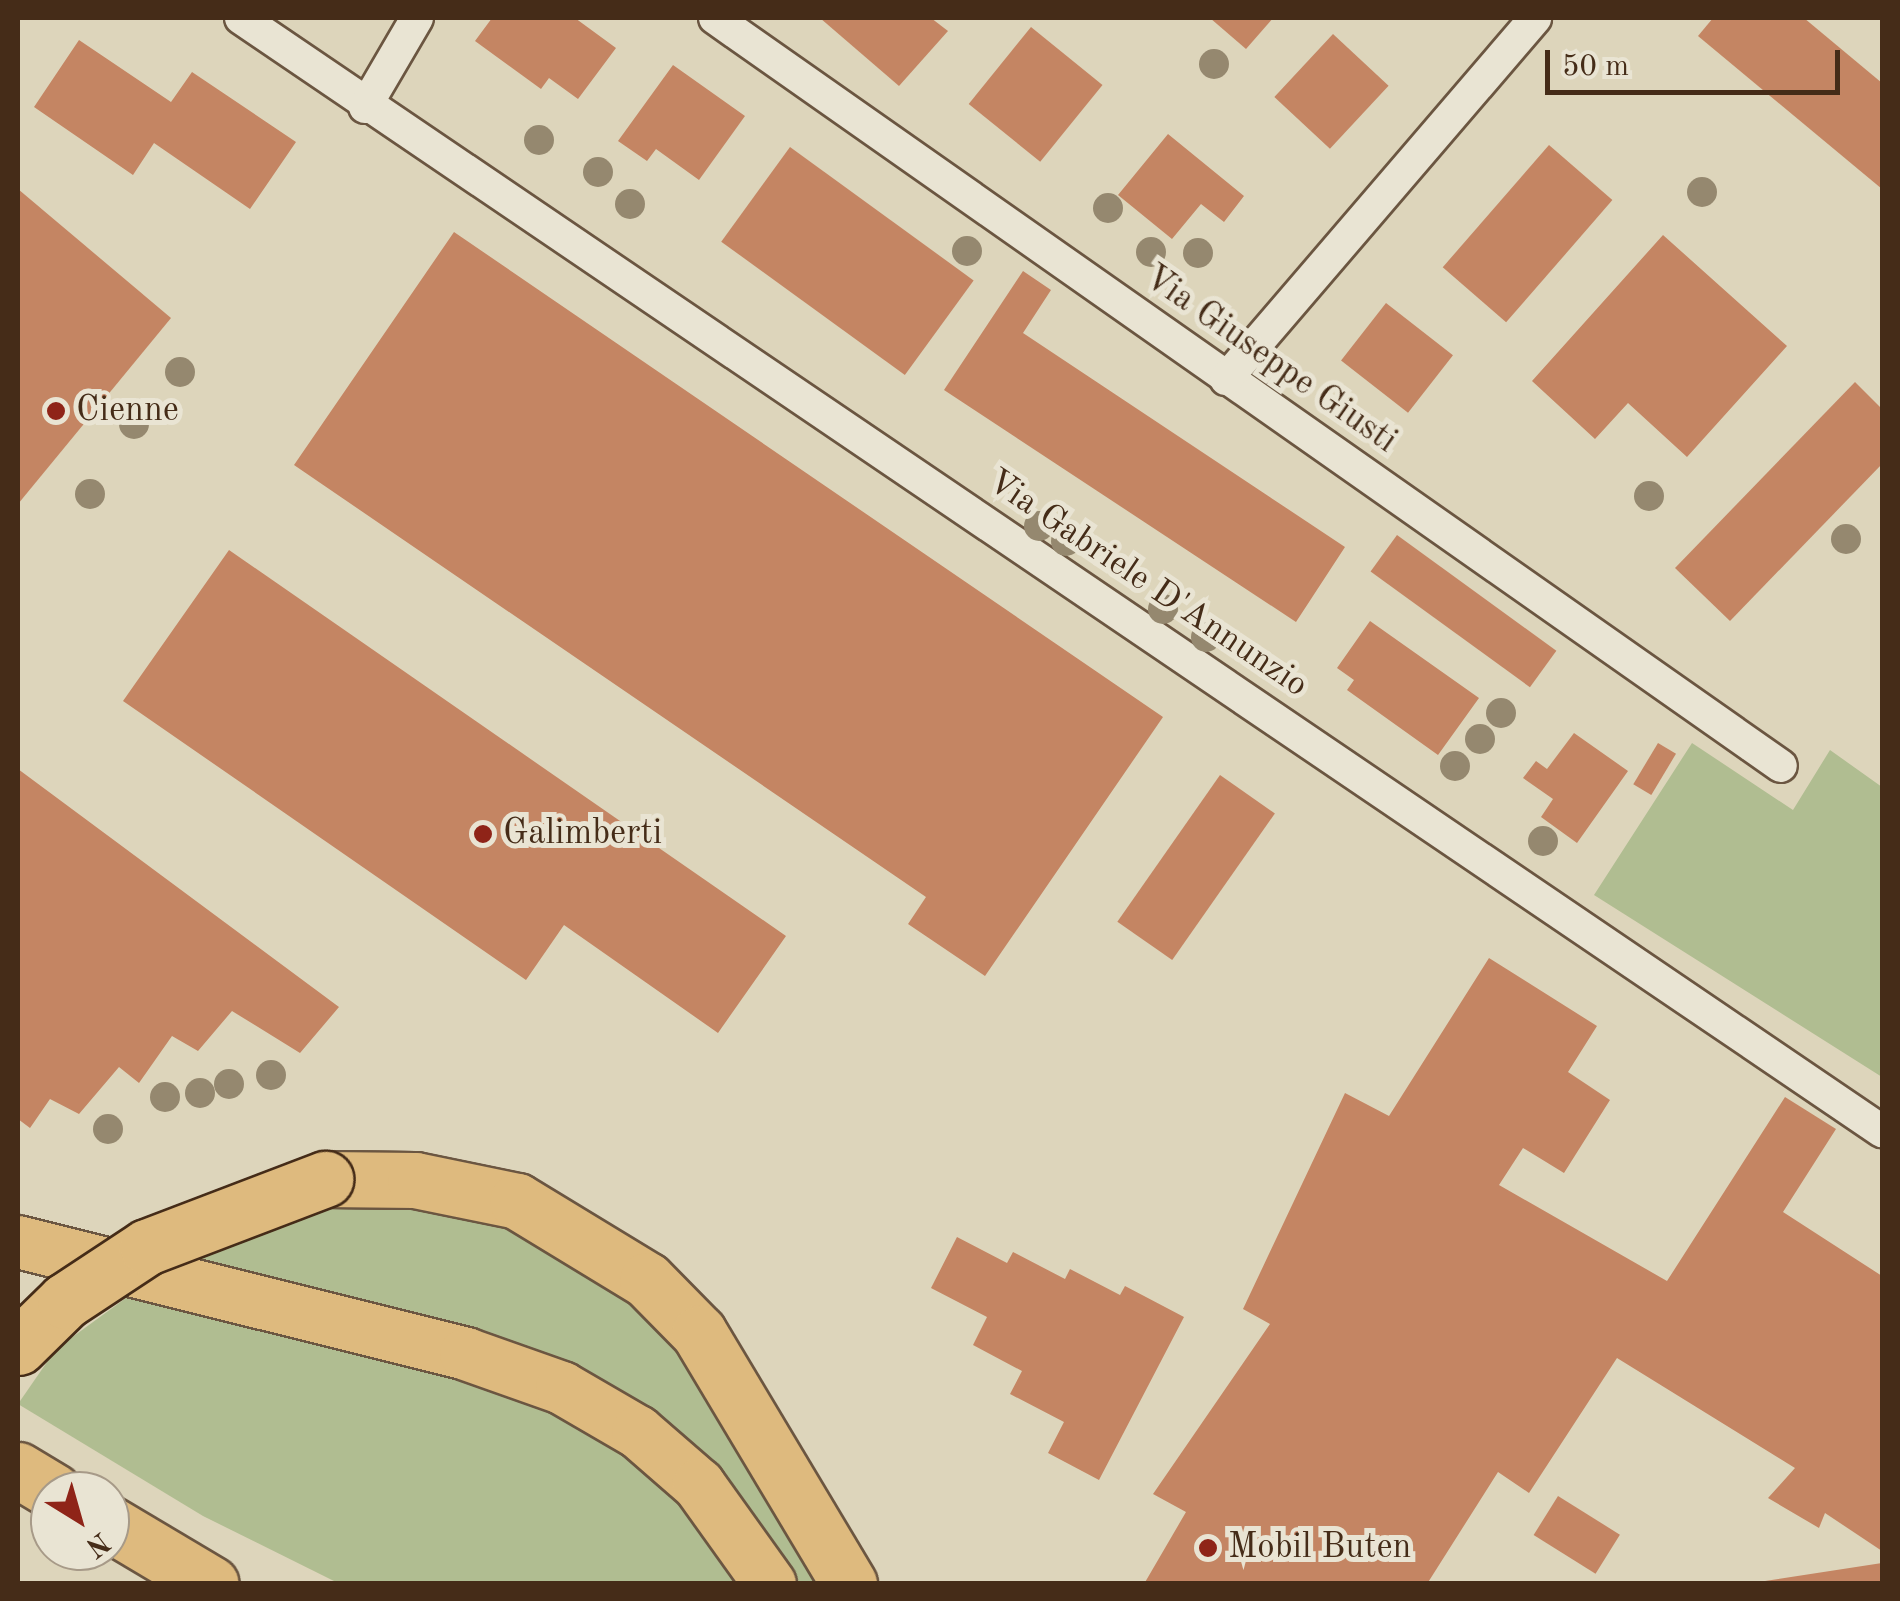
<!DOCTYPE html>
<style>
body{margin:0}
#map{position:relative;width:1900px;height:1601px;overflow:hidden;background:#ddd5bb;font-family:"Old Standard TT",serif}
div>[style]{position:absolute}
[style*='--x']{left:calc(var(--x)*1px);top:calc(var(--y)*1px);width:calc(var(--w)*1px);rotate:calc(var(--a)*1deg)}
.green>*{inset:0;background:#b0bd91}
.building>*{inset:0;background:#c48563;transform-origin:0 0}
.roads{filter:drop-shadow(2px 0 #6b5641) drop-shadow(-2px 0 #6b5641) drop-shadow(0 2px #6b5641) drop-shadow(0 -2px #6b5641)}
.minor>*{height:32px;margin:-16px;padding:0 16px;transform-origin:16px;border-radius:16px;background:#e9e4d3}
.primary>*{height:52px;margin:-26px;padding:0 26px;transform-origin:26px;border-radius:26px;background:#deba7e}
.trunk>*{height:55px;margin:-27.5px;padding:0 27.5px;transform-origin:27.5px;border-radius:27.5px;background:#deba7e}
.bridges{filter:drop-shadow(2px 0 #452c18) drop-shadow(-2px 0 #452c18) drop-shadow(0 2px #452c18) drop-shadow(0 -2px #452c18)}
.trunk-bridge>*{height:55px;margin:-27.5px;padding:0 27.5px;transform-origin:27.5px;border-radius:27.5px;background:#deba7e}
.trees>*{width:30px;height:30px;margin:-15px;border-radius:50%;background:#95886f}
.dots>*{width:28px;height:28px;translate:-50% -50%;box-sizing:border-box;border:5px solid #e9e4d3;border-radius:50%}
span{translate:-50% -50%;white-space:nowrap;text-align:center;line-height:1.15;-webkit-text-stroke:10px #e9e4d3;paint-order:stroke}
.street-label{font-size:35px;color:#452c18}
.poi-label{font-size:35px;color:#452c18}
.left{translate:0 -50%;text-align:left}
.frame{position:absolute;inset:0;border:20px solid #452c18;pointer-events:none}
.north{position:absolute;left:30px;top:1471px;width:100px;height:100px;box-sizing:border-box;background:#e9e4d3;border:2px solid #a79a88;border-radius:50%;rotate:143deg;font-size:28px;font-weight:700;line-height:40px;text-align:center;color:#452c18}
.north::after{content:'';display:block;margin:auto;width:35px;height:45px;background:#8f2418;clip-path:polygon(50% 0,100% 100%,50% 72%,0 100%)}
.scale{position:absolute;left:1545px;top:50px;width:295px;height:45px;box-sizing:border-box;border:5px solid #452c18;border-top:0;padding-left:12px;font-size:30px;line-height:35px;white-space:nowrap;color:#452c18;-webkit-text-stroke:8px #e9e4d3;paint-order:stroke}
</style>
<div id="map">
<div class="green">
<i style="clip-path:polygon(1692px 743px,1793px 810px,1830px 750px,1882px 787px,1882px 1077px,1594px 895px)"></i>
<i style="clip-path:polygon(343px 1203px,503px 1216px,664px 1315px,827px 1583px,795px 1583px,760px 1524px,703px 1459px,174px 1260px)"></i>
<i style="clip-path:polygon(137px 1290px,580px 1414px,677px 1491px,745px 1583px,338px 1583px,203px 1516px,18px 1404px,56px 1349px)"></i>
</div>
<div class="building">
<i style="clip-path:polygon(492px 18px,575px 18px,616px 48px,578px 99px,549px 78px,541px 89px,475px 41px)"></i>
<i style="clip-path:polygon(820px 18px,931px 18px,948px 31px,899px 86px)"></i>
<i style="clip-path:polygon(1210px 18px,1273px 18px,1246px 49px)"></i>
<i style="clip-path:polygon(1713px 18px,1804px 18px,1882px 83px,1882px 189px,1698px 36px)"></i>
<i style="left:1031px;top:27px;width:92px;height:99px;rotate:39deg"></i>
<i style="left:1333px;top:34px;width:76px;height:86px;rotate:43deg"></i>
<i style="clip-path:polygon(79px 40px,171px 102px,192px 72px,296px 142px,250px 209px,154px 143px,133px 175px,34px 107px)"></i>
<i style="clip-path:polygon(673px 65px,745px 116px,699px 180px,656px 149px,647px 161px,618px 141px)"></i>
<i style="clip-path:polygon(1168px 134px,1244px 196px,1224px 222px,1201px 204px,1172px 239px,1118px 195px)"></i>
<i style="left:1549px;top:145px;width:84px;height:162px;rotate:41deg"></i>
<i style="left:790px;top:147px;width:227px;height:117px;rotate:36deg"></i>
<i style="clip-path:polygon(18px 189px,171px 318px,18px 504px)"></i>
<i style="clip-path:polygon(454px 232px,1163px 717px,985px 976px,908px 924px,926px 897px,294px 465px)"></i>
<i style="clip-path:polygon(1663px 235px,1787px 346px,1687px 457px,1628px 403px,1595px 439px,1532px 381px)"></i>
<i style="clip-path:polygon(1023px 271px,1051px 290px,1023px 333px,1345px 547px,1296px 622px,944px 390px)"></i>
<i style="left:1386px;top:303px;width:85px;height:73px;rotate:38deg"></i>
<i style="clip-path:polygon(1855px 382px,1882px 409px,1882px 464px,1730px 621px,1675px 568px)"></i>
<i style="left:1397px;top:535px;width:197px;height:45px;rotate:36deg"></i>
<i style="clip-path:polygon(229px 550px,786px 936px,718px 1033px,564px 925px,526px 980px,123px 701px)"></i>
<i style="clip-path:polygon(1370px 621px,1479px 698px,1438px 755px,1347px 690px,1354px 680px,1337px 668px)"></i>
<i style="clip-path:polygon(1574px 733px,1628px 771px,1577px 843px,1541px 817px,1553px 799px,1523px 778px,1536px 761px,1547px 769px)"></i>
<i style="left:1658px;top:743px;width:21px;height:48px;rotate:31deg"></i>
<i style="clip-path:polygon(18px 769px,339px 1007px,300px 1053px,232px 1011px,198px 1051px,172px 1036px,139px 1083px,119px 1067px,79px 1114px,50px 1099px,30px 1128px,18px 1119px)"></i>
<i style="left:1220px;top:775px;width:67px;height:179px;rotate:35deg"></i>
<i style="clip-path:polygon(1489px 958px,1597px 1026px,1568px 1072px,1610px 1100px,1564px 1173px,1523px 1148px,1499px 1185px,1667px 1281px,1785px 1097px,1836px 1129px,1783px 1212px,1882px 1276px,1882px 1551px,1825px 1513px,1819px 1528px,1768px 1498px,1795px 1468px,1617px 1358px,1529px 1493px,1498px 1472px,1427px 1584px,1144px 1584px,1186px 1512px,1153px 1494px,1270px 1324px,1243px 1309px,1345px 1093px,1389px 1116px)"></i>
<i style="clip-path:polygon(957px 1237px,1007px 1263px,1013px 1252px,1065px 1279px,1070px 1269px,1120px 1295px,1125px 1286px,1184px 1317px,1099px 1480px,1048px 1453px,1064px 1422px,1010px 1394px,1022px 1371px,973px 1345px,987px 1317px,931px 1288px)"></i>
<i style="left:1558px;top:1496px;width:73px;height:46px;rotate:32deg"></i>
<i style="clip-path:polygon(1882px 1563px,1882px 1584px,1765px 1584px,1765px 1581px)"></i>
</div>
<div class="roads">
<div class="minor">
<i style="--x:241;--y:18;--w:1983;--a:34.15"></i>
<i style="--x:715;--y:18;--w:1302;--a:35.06"></i>
<i style="--x:365;--y:107;--w:103;--a:-59.7"></i>
<i style="--x:1226;--y:379;--w:475;--a:-49.4"></i>
</div>
<div class="primary">
<i style="--x:18;--y:1242;--w:462;--a:14"></i>
<i style="--x:466;--y:1354;--w:102;--a:19.5"></i>
<i style="--x:562;--y:1388;--w:88;--a:30.1"></i>
<i style="--x:638;--y:1432;--w:81;--a:41"></i>
<i style="--x:699;--y:1485;--w:122;--a:54.4"></i>
</div>
<div class="trunk">
<i style="--x:325;--y:1179;--w:90;--a:0.6"></i>
<i style="--x:415;--y:1180;--w:104;--a:11.6"></i>
<i style="--x:517;--y:1201;--w:152;--a:31.3"></i>
<i style="--x:647;--y:1280;--w:74;--a:45.5"></i>
<i style="--x:699;--y:1333;--w:292;--a:59.1"></i>
<i style="--x:18;--y:1470;--w:41;--a:31"></i>
<i style="--x:110;--y:1524;--w:117;--a:30.7"></i>
</div>
</div>
<div class="bridges">
<div class="trunk-bridge">
<i style="--x:18;--y:1347;--w:66;--a:-44.4"></i>
<i style="--x:65;--y:1301;--w:98;--a:-33.4"></i>
<i style="--x:147;--y:1247;--w:191;--a:-20.9"></i>
</div>
</div>
<div class="trees">
<i style="left:1214px;top:64px"></i>
<i style="left:539px;top:140px"></i>
<i style="left:598px;top:172px"></i>
<i style="left:1702px;top:192px"></i>
<i style="left:630px;top:204px"></i>
<i style="left:1108px;top:208px"></i>
<i style="left:967px;top:251px"></i>
<i style="left:1151px;top:252px"></i>
<i style="left:1198px;top:253px"></i>
<i style="left:180px;top:372px"></i>
<i style="left:134px;top:424px"></i>
<i style="left:90px;top:494px"></i>
<i style="left:1649px;top:496px"></i>
<i style="left:1039px;top:526px"></i>
<i style="left:1846px;top:539px"></i>
<i style="left:1066px;top:541px"></i>
<i style="left:1163px;top:609px"></i>
<i style="left:1206px;top:637px"></i>
<i style="left:1501px;top:713px"></i>
<i style="left:1480px;top:739px"></i>
<i style="left:1455px;top:766px"></i>
<i style="left:1543px;top:841px"></i>
<i style="left:271px;top:1075px"></i>
<i style="left:229px;top:1084px"></i>
<i style="left:200px;top:1093px"></i>
<i style="left:165px;top:1097px"></i>
<i style="left:108px;top:1129px"></i>
</div>
<div class="dots">
<i style="left:56px;top:411px;background:#8f2418"></i>
<i style="left:483px;top:834px;background:#8f2418"></i>
<i style="left:1208px;top:1548px;background:#8f2418"></i>
</div>
<div class="street-label">
<span style="left:1270px;top:360px;rotate:35deg">Via Giuseppe Giusti</span>
<span style="left:1147px;top:584px;rotate:34deg">Via Gabriele D'Annunzio</span>
</div>
<div class="poi-label">
<span class="left" style="left:76px;top:411px">Cienne</span>
<span class="left" style="left:503px;top:834px">Galimberti</span>
<span class="left" style="left:1228px;top:1548px">Mobil Buten</span>
</div>
<div class="frame"></div>
<div class="north">N</div>
<div class="scale">50 m</div>
</div>
